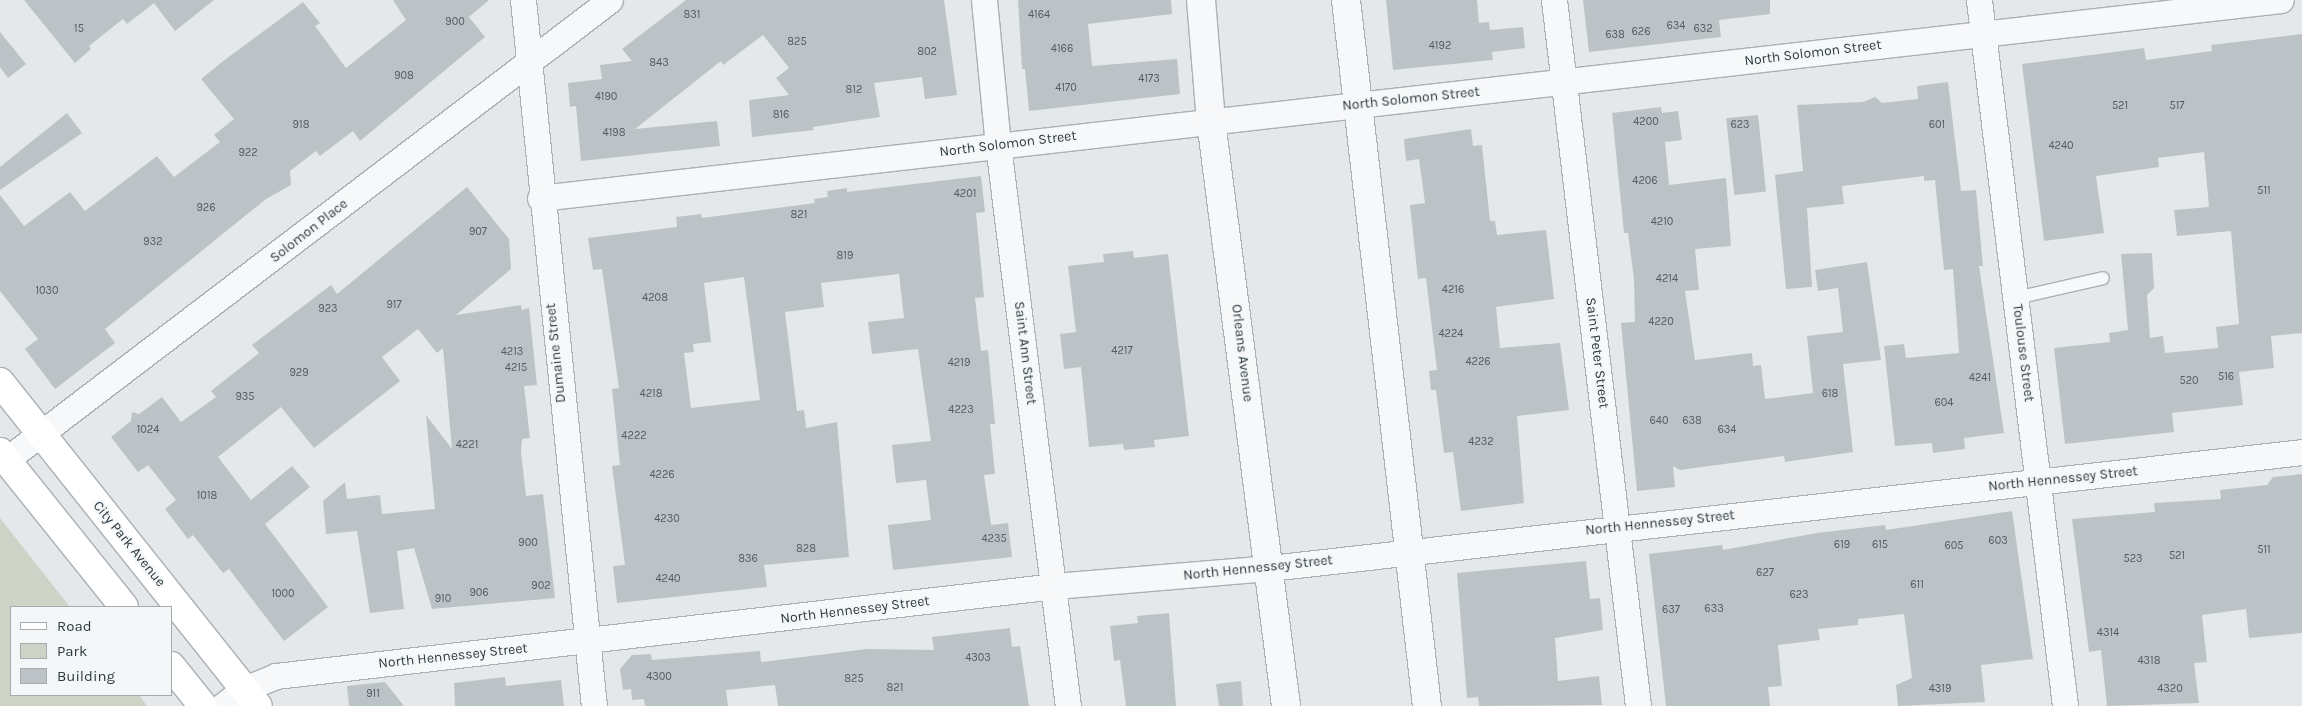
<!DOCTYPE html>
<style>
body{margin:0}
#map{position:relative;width:2302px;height:706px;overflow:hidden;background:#e5e8eb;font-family:Karla,sans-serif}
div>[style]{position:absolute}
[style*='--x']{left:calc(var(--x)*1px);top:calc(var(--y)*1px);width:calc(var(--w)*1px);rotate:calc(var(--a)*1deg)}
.green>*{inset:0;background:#cdd4c7}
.building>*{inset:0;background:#bcc3c7;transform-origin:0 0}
.roads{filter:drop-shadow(1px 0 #aab0b5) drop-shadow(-1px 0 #aab0b5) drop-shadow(0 1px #aab0b5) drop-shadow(0 -1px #aab0b5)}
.service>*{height:12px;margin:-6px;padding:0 6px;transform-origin:6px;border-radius:6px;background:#f7f8f9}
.minor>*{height:25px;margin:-12.5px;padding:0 12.5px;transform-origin:12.5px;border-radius:12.5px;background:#f7f8f9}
.tertiary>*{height:28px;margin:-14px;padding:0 14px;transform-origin:14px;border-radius:14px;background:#f7f8f9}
.secondary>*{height:28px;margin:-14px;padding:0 14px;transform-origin:14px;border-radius:14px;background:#fff}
span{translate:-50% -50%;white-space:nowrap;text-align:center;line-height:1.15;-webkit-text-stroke:4px #f4f7f8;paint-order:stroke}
.number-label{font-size:11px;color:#525c62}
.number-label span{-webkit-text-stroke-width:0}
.street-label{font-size:14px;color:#2e3941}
.legend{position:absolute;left:10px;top:606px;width:162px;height:90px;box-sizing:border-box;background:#f4f7f8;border:1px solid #a5abaf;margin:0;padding:6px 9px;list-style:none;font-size:15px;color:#2e3941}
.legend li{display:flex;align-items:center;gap:10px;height:25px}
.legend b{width:25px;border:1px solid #a5abaf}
</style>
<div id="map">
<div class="green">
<i style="clip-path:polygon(0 518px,70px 607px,11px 607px,11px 695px,139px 695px,147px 706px,0 706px)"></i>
</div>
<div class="building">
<i style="clip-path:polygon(24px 0,214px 0,175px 31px,154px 3px,127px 24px,123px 19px,89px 46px,91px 49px,75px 63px)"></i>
<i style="clip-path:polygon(393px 0,489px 0,469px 17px,485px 37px,360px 141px,353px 131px,320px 156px,316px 151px,290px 171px,291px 185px,266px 199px,105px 329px,115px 343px,55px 389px,25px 349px,38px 339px,0 291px,0 195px,24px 226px,70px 192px,85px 211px,157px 156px,174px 177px,220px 142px,214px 135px,234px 119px,201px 79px,222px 62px,303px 2px,320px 23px,315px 26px,346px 68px,406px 20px)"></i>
<i style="clip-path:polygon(686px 0,944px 0,957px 95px,925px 99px,922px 77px,874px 83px,880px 117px,813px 127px,814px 130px,752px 137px,749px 100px,789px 95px,776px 78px,789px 68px,763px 35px,723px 65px,721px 61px,635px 129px,717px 121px,720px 146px,581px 161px,576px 106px,570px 107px,568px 83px,602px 79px,600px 65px,632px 61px,622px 49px)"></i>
<i style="clip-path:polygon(1018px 0,1171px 0,1172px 14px,1088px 24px,1092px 66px,1177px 59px,1180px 94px,1029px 111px,1025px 69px,1022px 69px)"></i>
<i style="clip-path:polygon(1386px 0,1477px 0,1479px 23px,1489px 22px,1490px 30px,1523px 27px,1525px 48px,1492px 52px,1493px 60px,1393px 70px)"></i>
<i style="clip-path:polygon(1583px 0,1770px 0,1770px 14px,1719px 20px,1721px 37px,1589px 52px)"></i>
<i style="clip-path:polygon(0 32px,26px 64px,8px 78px,0 67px)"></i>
<i style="clip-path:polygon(2302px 34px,2302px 333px,2271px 336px,2274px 368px,2239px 372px,2243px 405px,2172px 413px,2174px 432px,2065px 444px,2054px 348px,2110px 342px,2109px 333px,2128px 330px,2121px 254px,2152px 253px,2154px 288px,2147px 295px,2150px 338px,2163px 336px,2165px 353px,2218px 348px,2216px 327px,2239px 324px,2231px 231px,2177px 236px,2174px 210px,2209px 207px,2204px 152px,2158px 158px,2159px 167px,2096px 176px,2104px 233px,2044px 241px,2022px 64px,2144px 48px,2146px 60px,2212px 51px,2211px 45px)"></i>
<i style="clip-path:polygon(1948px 82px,1961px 191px,1976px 190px,1983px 266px,1979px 266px,2004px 433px,1964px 438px,1965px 449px,1933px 453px,1932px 443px,1895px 446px,1884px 346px,1904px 344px,1906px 358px,1959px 353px,1953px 269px,1944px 270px,1935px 180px,1924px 181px,1924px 176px,1842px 186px,1844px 204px,1807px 208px,1812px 287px,1786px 289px,1775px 175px,1803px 171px,1797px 105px,1863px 102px,1875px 97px,1882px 103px,1918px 99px,1917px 86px)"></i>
<i style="clip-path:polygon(1661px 107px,1662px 113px,1678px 111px,1682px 140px,1665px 142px,1669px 185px,1726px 178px,1731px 246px,1695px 249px,1699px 290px,1685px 291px,1695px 360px,1752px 353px,1753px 366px,1761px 365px,1765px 399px,1813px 393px,1807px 336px,1843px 332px,1838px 288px,1818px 291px,1815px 270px,1867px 262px,1881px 360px,1843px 364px,1853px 452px,1785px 462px,1784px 456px,1680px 470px,1673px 466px,1675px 487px,1637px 491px,1621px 323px,1635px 322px,1634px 279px,1628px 233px,1624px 233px,1612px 113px)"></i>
<i style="clip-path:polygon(67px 113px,82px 133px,0 190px,0 167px)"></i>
<i style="left:1758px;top:115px;width:77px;height:32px;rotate:84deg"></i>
<i style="clip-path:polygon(1471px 129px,1473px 146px,1482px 145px,1490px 221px,1495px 221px,1497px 235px,1546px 230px,1550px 263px,1554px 299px,1496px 307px,1500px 348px,1560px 343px,1569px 410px,1517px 416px,1524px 503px,1461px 511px,1453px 452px,1444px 453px,1436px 390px,1431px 390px,1429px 371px,1437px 370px,1426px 278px,1418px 279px,1410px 205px,1425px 203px,1419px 159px,1406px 161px,1404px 139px)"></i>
<i style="clip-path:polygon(evenodd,981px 176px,985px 212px,976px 213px,984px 297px,975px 298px,981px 351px,988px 350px,995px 424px,990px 424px,995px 474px,984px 475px,991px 525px,1008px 523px,1012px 557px,893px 570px,888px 525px,931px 520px,926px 480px,896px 483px,892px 445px,931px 441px,918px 349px,872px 354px,868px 322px,904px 318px,899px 274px,821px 283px,824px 307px,785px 312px,797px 411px,804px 410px,806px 428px,837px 422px,849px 557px,764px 565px,767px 587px,617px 603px,613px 566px,625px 565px,612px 466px,620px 465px,612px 389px,619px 388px,602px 269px,593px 270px,588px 238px,677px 227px,676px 217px,701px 214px,702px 218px,815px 203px,814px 199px,828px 197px,827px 191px,847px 188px,847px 192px,981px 176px,744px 277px,760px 400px,691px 408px,684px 353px,694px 352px,693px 344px,711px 342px,704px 283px,744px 277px)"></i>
<i style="clip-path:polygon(467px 187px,509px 239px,511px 269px,456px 315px,521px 305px,522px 310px,529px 308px,537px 385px,524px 386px,530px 438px,522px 439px,521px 452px,526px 496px,543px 494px,555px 598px,432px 609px,414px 548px,397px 551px,404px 609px,370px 613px,357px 531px,326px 534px,323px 501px,345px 482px,347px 499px,380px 495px,382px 514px,435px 509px,426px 415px,452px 449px,443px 348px,437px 353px,418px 329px,382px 357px,400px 381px,314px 448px,281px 407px,218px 457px,251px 500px,292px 466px,310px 487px,265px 524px,328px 607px,284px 641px,229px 569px,223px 573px,193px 535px,188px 539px,165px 509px,176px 500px,148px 465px,138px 472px,111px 437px,131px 421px,132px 412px,139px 414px,162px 397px,181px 422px,216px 397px,211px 391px,259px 353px,252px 345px,331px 285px,337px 294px)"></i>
<i style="clip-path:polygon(1133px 251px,1134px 258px,1168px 254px,1189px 436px,1154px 440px,1155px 447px,1124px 450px,1123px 444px,1089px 447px,1081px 367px,1064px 369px,1060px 334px,1076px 332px,1068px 266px,1104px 262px,1103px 254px)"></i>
<i style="clip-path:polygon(2302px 474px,2302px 633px,2249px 638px,2246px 609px,2202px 615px,2207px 662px,2194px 663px,2199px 703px,2107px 706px,2101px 650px,2089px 652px,2072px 519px,2155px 512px,2154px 503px,2221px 499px,2220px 490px,2267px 485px,2273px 477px)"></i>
<i style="clip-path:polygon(2012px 511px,2033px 659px,1981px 665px,1985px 702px,1898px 706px,1896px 685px,1912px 678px,1904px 614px,1858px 619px,1858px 625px,1818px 629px,1820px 640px,1778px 645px,1782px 686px,1768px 687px,1770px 706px,1666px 706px,1649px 554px,1722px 545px,1723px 550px,1817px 533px,1885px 525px,1886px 530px)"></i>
<i style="clip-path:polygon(1586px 561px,1590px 599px,1600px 598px,1603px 630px,1555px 638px,1558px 681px,1599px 676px,1602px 705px,1479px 706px,1478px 697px,1467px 698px,1457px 573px)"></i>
<i style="clip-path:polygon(1169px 613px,1176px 706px,1126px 706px,1120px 660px,1114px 661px,1110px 626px,1138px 623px,1137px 616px)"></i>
<i style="clip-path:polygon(1010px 628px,1012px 647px,1020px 646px,1029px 706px,778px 706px,775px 685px,726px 690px,728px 706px,645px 706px,644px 699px,632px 700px,631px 689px,623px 690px,620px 669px,632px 655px,651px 654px,652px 660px,760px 651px,761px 662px,867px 649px,934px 650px,932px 637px)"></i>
<i style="clip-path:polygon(505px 677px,506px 686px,561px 680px,564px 706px,455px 706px,454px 683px)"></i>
<i style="clip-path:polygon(1241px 681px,1243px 706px,1219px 706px,1216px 684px)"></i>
<i style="clip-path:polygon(385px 682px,404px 706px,349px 706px,347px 686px)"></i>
</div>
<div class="roads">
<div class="service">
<i style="--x:2016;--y:298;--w:89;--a:-12.9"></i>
</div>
<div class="minor">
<i style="--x:523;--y:0;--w:710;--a:84.26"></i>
<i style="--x:984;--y:0;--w:146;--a:84.5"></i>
<i style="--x:998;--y:145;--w:565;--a:82.89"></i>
<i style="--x:1554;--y:0;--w:711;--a:83.21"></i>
<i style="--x:1979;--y:0;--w:711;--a:83.05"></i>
<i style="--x:540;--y:198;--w:1752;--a:-6.49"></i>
<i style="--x:6;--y:460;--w:759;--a:-37.29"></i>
<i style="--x:222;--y:706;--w:28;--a:-38"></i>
<i style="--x:244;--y:689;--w:35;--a:-22"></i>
<i style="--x:276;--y:676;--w:784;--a:-6.59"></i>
<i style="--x:1055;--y:586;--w:216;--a:-4.8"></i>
<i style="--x:1270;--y:568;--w:1038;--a:-6.41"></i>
</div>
<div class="tertiary">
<i style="--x:1201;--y:0;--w:121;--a:85.3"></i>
<i style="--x:1211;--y:121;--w:590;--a:82.69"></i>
<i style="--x:1346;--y:0;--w:711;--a:83.46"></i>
</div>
<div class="secondary">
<i style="--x:0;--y:382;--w:414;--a:51.5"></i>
<i style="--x:0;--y:452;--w:198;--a:51.3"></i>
<i style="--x:171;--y:666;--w:51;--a:51.3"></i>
</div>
</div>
<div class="number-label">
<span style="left:692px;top:15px">831</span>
<span style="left:1039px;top:15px">4164</span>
<span style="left:455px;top:22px">900</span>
<span style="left:1676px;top:26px">634</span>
<span style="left:79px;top:29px">15</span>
<span style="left:1703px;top:29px">632</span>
<span style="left:1641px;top:32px">626</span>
<span style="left:1615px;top:35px">638</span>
<span style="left:797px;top:42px">825</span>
<span style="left:1440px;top:46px">4192</span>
<span style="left:1062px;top:49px">4166</span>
<span style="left:927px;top:52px">802</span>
<span style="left:659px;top:63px">843</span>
<span style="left:404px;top:76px">908</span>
<span style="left:1149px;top:79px">4173</span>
<span style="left:1066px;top:88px">4170</span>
<span style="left:854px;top:90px">812</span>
<span style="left:606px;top:97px">4190</span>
<span style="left:2120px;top:106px">521</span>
<span style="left:2177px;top:106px">517</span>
<span style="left:781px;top:115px">816</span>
<span style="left:1646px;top:122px">4200</span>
<span style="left:301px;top:125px">918</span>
<span style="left:1740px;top:125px">623</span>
<span style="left:1937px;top:125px">601</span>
<span style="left:614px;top:133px">4198</span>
<span style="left:2061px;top:146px">4240</span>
<span style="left:248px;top:153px">922</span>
<span style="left:1645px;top:181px">4206</span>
<span style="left:2264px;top:191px">511</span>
<span style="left:965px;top:194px">4201</span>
<span style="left:206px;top:208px">926</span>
<span style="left:799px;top:215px">821</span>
<span style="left:1662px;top:222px">4210</span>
<span style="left:478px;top:232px">907</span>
<span style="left:153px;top:242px">932</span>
<span style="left:845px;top:256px">819</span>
<span style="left:1667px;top:279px">4214</span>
<span style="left:1453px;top:290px">4216</span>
<span style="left:47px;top:291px">1030</span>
<span style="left:655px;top:298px">4208</span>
<span style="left:394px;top:305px">917</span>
<span style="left:328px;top:309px">923</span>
<span style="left:1661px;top:322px">4220</span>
<span style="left:1451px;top:334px">4224</span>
<span style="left:1122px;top:351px">4217</span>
<span style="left:512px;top:352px">4213</span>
<span style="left:1478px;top:362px">4226</span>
<span style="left:959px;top:363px">4219</span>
<span style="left:516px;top:368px">4215</span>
<span style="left:299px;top:373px">929</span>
<span style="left:2226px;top:377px">516</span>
<span style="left:1980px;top:378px">4241</span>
<span style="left:2189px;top:381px">520</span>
<span style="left:651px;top:394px">4218</span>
<span style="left:1830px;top:394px">618</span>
<span style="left:245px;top:397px">935</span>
<span style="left:1944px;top:403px">604</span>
<span style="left:961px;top:410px">4223</span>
<span style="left:1659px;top:421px">640</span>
<span style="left:1692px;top:421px">638</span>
<span style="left:148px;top:430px">1024</span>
<span style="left:1727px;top:430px">634</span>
<span style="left:634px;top:436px">4222</span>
<span style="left:1481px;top:442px">4232</span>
<span style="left:467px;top:445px">4221</span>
<span style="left:662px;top:475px">4226</span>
<span style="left:207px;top:496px">1018</span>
<span style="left:667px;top:519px">4230</span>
<span style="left:994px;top:539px">4235</span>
<span style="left:1998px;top:541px">603</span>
<span style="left:528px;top:543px">900</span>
<span style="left:1842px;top:545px">619</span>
<span style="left:1880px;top:545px">615</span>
<span style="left:1954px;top:546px">605</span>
<span style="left:806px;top:549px">828</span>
<span style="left:2264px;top:550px">511</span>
<span style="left:2177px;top:556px">521</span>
<span style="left:748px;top:559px">836</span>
<span style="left:2133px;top:559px">523</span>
<span style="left:1765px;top:573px">627</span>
<span style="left:668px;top:579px">4240</span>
<span style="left:1917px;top:585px">611</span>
<span style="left:541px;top:586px">902</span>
<span style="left:479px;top:593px">906</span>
<span style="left:283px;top:594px">1000</span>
<span style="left:1799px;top:595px">623</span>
<span style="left:443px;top:599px">910</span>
<span style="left:1714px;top:609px">633</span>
<span style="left:1671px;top:610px">637</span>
<span style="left:2108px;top:633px">4314</span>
<span style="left:978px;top:658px">4303</span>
<span style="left:2149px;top:661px">4318</span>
<span style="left:659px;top:677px">4300</span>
<span style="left:854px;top:679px">825</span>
<span style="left:895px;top:688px">821</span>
<span style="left:1940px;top:689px">4319</span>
<span style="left:2170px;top:689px">4320</span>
<span style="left:373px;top:694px">911</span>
</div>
<div class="street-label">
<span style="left:1813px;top:53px;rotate:-7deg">North Solomon Street</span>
<span style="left:1411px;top:99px;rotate:-6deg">North Solomon Street</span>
<span style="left:1008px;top:144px;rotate:-7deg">North Solomon Street</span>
<span style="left:309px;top:231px;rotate:-38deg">Solomon Place</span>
<span style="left:556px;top:353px;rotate:-96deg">Dumaine Street</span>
<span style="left:1025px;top:353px;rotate:83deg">Saint Ann Street</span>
<span style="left:1242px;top:353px;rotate:83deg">Orleans Avenue</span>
<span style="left:1597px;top:353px;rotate:83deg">Saint Peter Street</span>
<span style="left:2023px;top:353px;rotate:83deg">Toulouse Street</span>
<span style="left:2063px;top:479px;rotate:-6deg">North Hennessey Street</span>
<span style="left:1660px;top:523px;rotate:-6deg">North Hennessey Street</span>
<span style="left:129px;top:544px;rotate:51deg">City Park Avenue</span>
<span style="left:1258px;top:568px;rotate:-6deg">North Hennessey Street</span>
<span style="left:855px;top:610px;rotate:-7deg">North Hennessey Street</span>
<span style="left:453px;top:656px;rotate:-6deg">North Hennessey Street</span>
</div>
<ul class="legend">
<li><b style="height:6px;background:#fff"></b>Road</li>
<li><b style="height:14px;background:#cdd4c7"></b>Park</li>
<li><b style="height:14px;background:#bcc3c7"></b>Building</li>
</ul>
</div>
